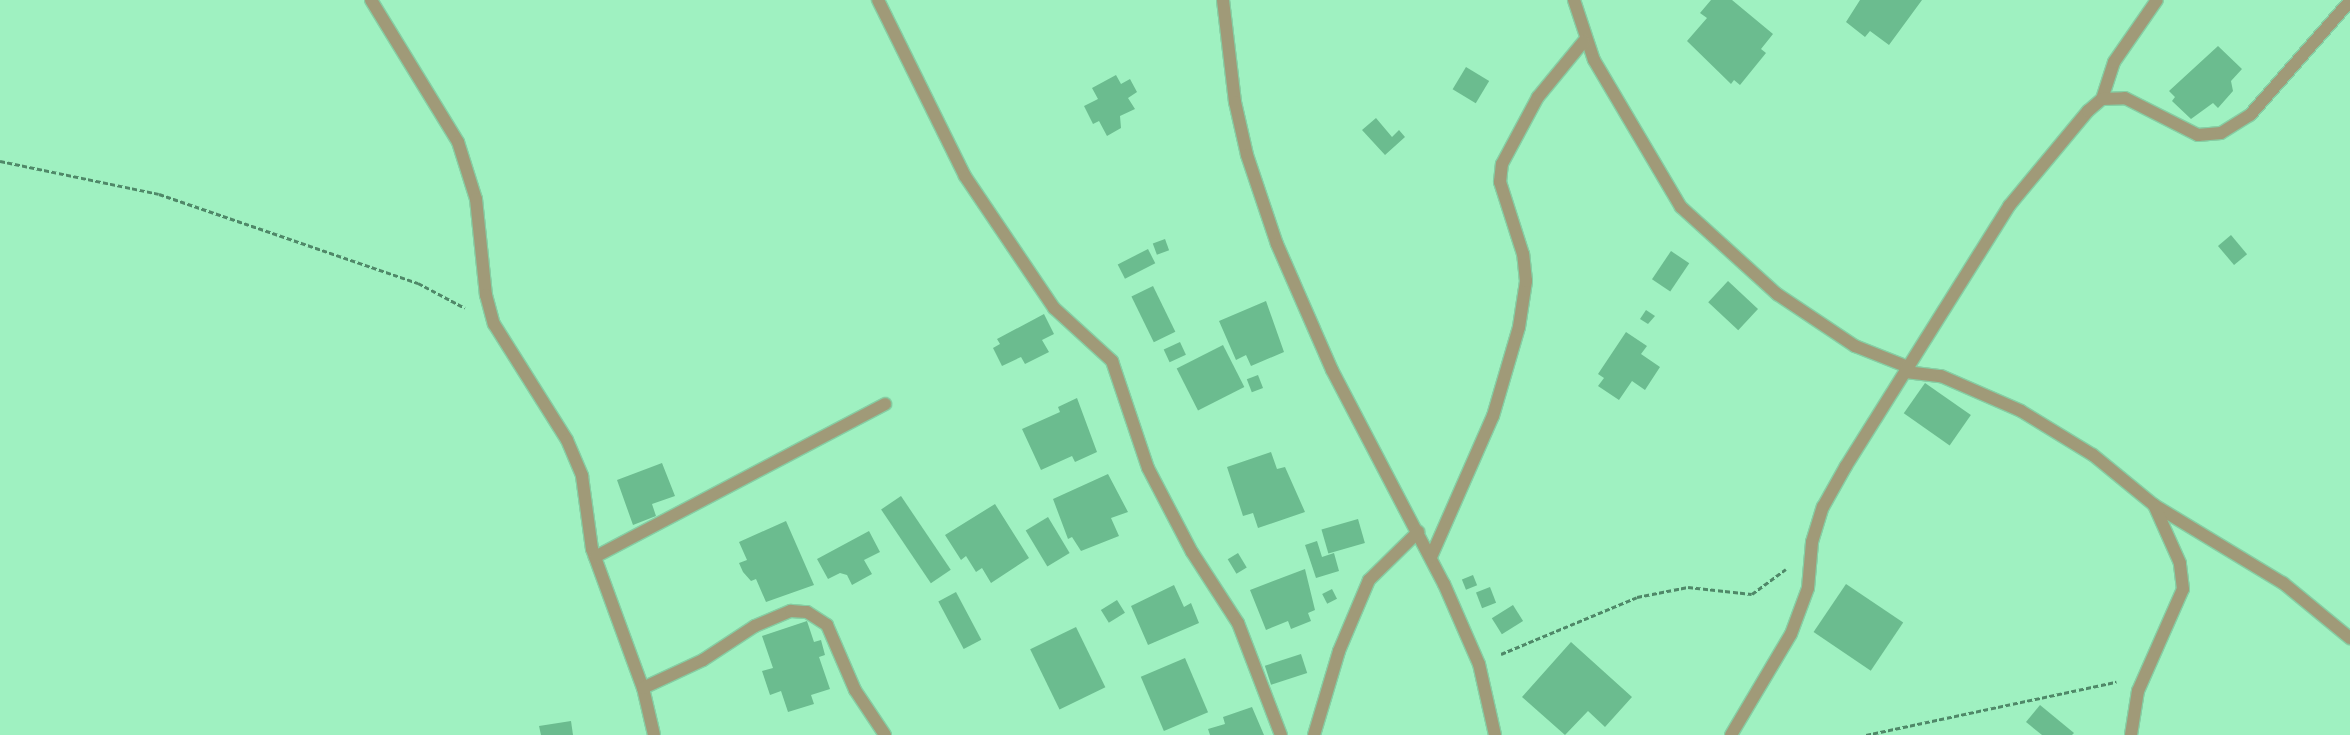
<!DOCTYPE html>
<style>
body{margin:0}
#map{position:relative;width:2350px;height:735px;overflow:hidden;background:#9ff1c1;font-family:Georgia,serif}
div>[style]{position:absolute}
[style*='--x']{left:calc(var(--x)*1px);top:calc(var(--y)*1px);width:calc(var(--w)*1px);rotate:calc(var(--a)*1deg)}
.building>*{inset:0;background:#6bbc8f;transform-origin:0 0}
.path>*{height:3px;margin-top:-1.5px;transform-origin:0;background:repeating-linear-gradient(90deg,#4f8868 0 5px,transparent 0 7.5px)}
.roads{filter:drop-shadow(1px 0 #85cea3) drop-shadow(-1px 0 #85cea3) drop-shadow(0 1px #85cea3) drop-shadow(0 -1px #85cea3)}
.minor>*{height:12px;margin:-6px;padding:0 6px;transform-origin:6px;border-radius:6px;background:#a09a78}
span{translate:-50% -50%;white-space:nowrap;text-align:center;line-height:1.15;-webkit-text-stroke:4.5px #9ff1c1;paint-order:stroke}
</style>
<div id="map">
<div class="building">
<i style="clip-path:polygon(1711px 0,1732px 0,1773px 34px,1761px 49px,1766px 53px,1740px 85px,1734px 80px,1731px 84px,1687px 41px,1707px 18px,1700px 13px)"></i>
<i style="clip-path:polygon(1860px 0,1922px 0,1889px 45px,1870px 31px,1865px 37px,1846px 22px)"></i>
<i style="clip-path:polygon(2218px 46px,2242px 69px,2231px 81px,2233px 91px,2218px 108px,2213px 103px,2191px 119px,2172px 101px,2175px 97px,2169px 91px)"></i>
<i style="left:1466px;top:67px;width:27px;height:26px;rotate:31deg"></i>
<i style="clip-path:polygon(1116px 75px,1121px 84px,1130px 79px,1137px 92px,1128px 98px,1135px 109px,1120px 116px,1121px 128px,1107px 136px,1099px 121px,1093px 124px,1084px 106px,1098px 99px,1092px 88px)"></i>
<i style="clip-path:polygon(1376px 118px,1392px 137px,1399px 130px,1405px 137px,1385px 155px,1362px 130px)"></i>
<i style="left:2231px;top:235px;width:25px;height:17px;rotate:50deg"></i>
<i style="left:1165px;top:239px;width:12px;height:13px;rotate:70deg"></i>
<i style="left:1148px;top:249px;width:16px;height:34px;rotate:63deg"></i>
<i style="left:1671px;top:251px;width:22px;height:34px;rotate:34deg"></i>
<i style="left:1728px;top:281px;width:41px;height:29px;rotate:43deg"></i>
<i style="left:1153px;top:286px;width:51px;height:24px;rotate:64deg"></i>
<i style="clip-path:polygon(1266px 301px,1284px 352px,1251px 366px,1246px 355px,1236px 360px,1219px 321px)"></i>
<i style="clip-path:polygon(1646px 310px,1655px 316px,1648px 324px,1640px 319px)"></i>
<i style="clip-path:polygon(1044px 314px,1054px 334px,1042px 340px,1049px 352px,1025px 364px,1021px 357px,1002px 366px,993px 348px,1000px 344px,997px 339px)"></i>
<i style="clip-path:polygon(1626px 332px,1647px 346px,1641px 354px,1660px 367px,1645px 390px,1632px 381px,1619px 400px,1598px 386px,1604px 378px,1598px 374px)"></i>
<i style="left:1180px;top:342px;width:14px;height:18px;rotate:65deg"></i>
<i style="left:1223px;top:345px;width:47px;height:52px;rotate:63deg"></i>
<i style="left:1258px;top:375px;width:14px;height:12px;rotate:69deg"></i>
<i style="left:1925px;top:383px;width:56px;height:37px;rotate:35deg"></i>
<i style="clip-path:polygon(1077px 398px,1097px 452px,1075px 462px,1072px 456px,1041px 470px,1022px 429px,1060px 412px,1058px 407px)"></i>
<i style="clip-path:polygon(1271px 452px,1277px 469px,1285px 467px,1305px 512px,1258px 528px,1253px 513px,1243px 516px,1227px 467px)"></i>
<i style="clip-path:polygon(662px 463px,675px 496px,652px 504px,656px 516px,633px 525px,617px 480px)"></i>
<i style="clip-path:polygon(1108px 474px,1128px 512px,1111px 518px,1119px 536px,1081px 551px,1072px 537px,1068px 539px,1053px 499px)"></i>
<i style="left:901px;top:496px;width:89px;height:24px;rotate:56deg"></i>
<i style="clip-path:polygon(995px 504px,1029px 558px,991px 583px,982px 568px,976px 572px,966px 556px,961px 560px,945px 535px)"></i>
<i style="left:1048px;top:517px;width:42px;height:26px;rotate:59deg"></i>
<i style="left:1358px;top:519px;width:25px;height:38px;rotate:74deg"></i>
<i style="clip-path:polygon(786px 521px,814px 585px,766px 602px,756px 579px,751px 581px,743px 572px,739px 563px,747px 560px,739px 542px)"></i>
<i style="clip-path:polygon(869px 531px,880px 552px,864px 560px,872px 574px,852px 585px,847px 575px,840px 573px,828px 579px,817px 559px)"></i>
<i style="clip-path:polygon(1317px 541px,1322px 557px,1334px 553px,1339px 571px,1316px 578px,1305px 545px)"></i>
<i style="left:1238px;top:553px;width:17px;height:12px;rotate:59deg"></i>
<i style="clip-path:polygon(1305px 569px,1315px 610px,1308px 613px,1311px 621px,1291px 629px,1288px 621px,1266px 630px,1250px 590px)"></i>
<i style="left:1473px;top:575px;width:11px;height:12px;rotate:68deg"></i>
<i style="left:1846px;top:584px;width:69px;height:58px;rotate:34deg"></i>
<i style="clip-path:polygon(1174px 585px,1184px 607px,1191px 603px,1199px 623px,1148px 645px,1131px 606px)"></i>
<i style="left:1490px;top:587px;width:17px;height:15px;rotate:69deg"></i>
<i style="left:1332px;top:589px;width:11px;height:11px;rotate:63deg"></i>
<i style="left:956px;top:592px;width:54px;height:20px;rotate:62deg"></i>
<i style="left:1117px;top:600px;width:15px;height:19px;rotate:58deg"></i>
<i style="left:1513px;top:605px;width:19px;height:25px;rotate:58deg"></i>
<i style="clip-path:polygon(807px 621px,814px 642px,821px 640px,825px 655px,819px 657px,830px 689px,811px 695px,814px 704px,788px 712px,781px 691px,770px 695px,762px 671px,773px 668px,762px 636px)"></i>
<i style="left:1076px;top:627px;width:67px;height:51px;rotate:64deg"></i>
<i style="clip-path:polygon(1571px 642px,1632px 697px,1605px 727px,1588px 711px,1565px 735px,1522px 697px)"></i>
<i style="left:1301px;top:654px;width:20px;height:38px;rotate:72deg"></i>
<i style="left:1185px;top:658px;width:59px;height:48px;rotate:67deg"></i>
<i style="clip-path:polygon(2040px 705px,2074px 733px,2072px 735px,2042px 735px,2026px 722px)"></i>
<i style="clip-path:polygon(1252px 707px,1264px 735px,1210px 735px,1208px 729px,1225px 724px,1223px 717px)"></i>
<i style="clip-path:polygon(571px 721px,573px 735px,541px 735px,539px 726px)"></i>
</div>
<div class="path">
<i style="--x:0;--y:161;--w:162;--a:11.7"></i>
<i style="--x:159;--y:194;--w:274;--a:19"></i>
<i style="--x:418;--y:283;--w:53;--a:28"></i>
<i style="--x:1501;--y:654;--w:147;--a:-22.7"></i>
<i style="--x:1637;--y:597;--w:52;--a:-11.1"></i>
<i style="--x:1688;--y:587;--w:64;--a:6.2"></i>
<i style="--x:1752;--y:594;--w:42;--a:-36.3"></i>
<i style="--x:1866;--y:735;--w:256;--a:-12"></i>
</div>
<div class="roads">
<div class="minor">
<i style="--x:371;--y:0;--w:167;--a:58.5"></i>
<i style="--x:458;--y:142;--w:60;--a:72.5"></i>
<i style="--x:476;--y:199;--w:97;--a:84.1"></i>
<i style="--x:486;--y:295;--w:30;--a:75"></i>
<i style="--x:494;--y:324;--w:137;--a:57.8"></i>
<i style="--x:567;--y:440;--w:39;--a:67"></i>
<i style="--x:582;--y:476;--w:74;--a:82.2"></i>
<i style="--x:592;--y:549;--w:148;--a:69.9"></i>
<i style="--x:643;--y:688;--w:48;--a:76.8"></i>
<i style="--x:878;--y:0;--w:196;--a:63.7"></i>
<i style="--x:965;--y:176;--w:159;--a:56"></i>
<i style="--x:1054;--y:308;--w:79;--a:42.4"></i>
<i style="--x:1112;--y:361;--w:113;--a:71.4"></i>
<i style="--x:1148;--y:468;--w:95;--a:62.4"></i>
<i style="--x:1192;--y:552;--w:85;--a:57.1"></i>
<i style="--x:1238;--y:623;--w:120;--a:69"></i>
<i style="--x:1223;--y:0;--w:103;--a:83.3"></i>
<i style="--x:1235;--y:102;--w:54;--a:77.2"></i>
<i style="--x:1247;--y:155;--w:94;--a:71.4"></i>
<i style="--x:1277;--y:244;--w:137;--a:66.4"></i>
<i style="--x:1332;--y:370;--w:242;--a:62.4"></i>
<i style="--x:1444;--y:584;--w:87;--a:66.4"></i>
<i style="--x:1479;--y:664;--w:73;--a:77.3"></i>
<i style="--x:1574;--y:0;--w:63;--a:71.6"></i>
<i style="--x:1594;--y:60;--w:171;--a:59.4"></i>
<i style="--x:1681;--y:207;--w:130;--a:42.2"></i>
<i style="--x:1777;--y:294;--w:94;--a:33.7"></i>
<i style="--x:1855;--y:346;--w:57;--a:21.6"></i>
<i style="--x:2102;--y:99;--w:39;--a:-72"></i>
<i style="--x:2114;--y:62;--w:75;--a:-55.3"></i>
<i style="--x:1906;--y:372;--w:35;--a:7"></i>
<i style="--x:1941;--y:376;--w:87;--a:23.6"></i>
<i style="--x:2021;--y:411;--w:84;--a:31.4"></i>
<i style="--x:2093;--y:455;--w:79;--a:39.3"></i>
<i style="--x:2154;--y:505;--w:151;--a:31.2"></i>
<i style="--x:2283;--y:583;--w:87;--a:39.4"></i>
<i style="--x:595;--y:557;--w:328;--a:-27.8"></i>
<i style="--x:1431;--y:557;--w:154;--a:-66.3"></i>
<i style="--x:1493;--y:416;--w:93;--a:-73.7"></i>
<i style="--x:1519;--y:327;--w:47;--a:-81.3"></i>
<i style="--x:1526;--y:281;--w:27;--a:-96"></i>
<i style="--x:1523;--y:254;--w:76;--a:-107.7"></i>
<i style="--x:1500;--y:182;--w:18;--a:-84"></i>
<i style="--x:1502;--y:164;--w:76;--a:-61.8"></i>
<i style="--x:1538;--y:97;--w:72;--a:-50.6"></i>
<i style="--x:643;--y:688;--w:66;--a:-25"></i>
<i style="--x:703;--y:660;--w:62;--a:-33.2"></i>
<i style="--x:755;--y:626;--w:39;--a:-23"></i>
<i style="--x:791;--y:611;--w:16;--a:4"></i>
<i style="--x:807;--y:612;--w:24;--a:33"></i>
<i style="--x:827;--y:625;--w:71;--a:66.7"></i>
<i style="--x:855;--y:690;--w:54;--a:56.3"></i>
<i style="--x:1314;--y:735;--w:88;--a:-73.4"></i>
<i style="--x:1339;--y:651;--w:77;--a:-67.1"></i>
<i style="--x:1369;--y:580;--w:69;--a:-44.4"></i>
<i style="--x:1731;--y:735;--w:117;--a:-59.3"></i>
<i style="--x:1791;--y:634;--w:49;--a:-69.7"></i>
<i style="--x:1808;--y:588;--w:46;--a:-85"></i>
<i style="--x:1812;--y:542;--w:37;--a:-73"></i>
<i style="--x:1823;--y:507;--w:47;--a:-60.7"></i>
<i style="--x:1846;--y:466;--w:307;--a:-57.9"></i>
<i style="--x:2009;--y:206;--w:124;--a:-50.3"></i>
<i style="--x:2088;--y:111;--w:18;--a:-41"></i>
<i style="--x:2102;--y:99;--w:23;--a:-2"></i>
<i style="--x:2125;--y:98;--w:82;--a:26.9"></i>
<i style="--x:2198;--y:135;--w:23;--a:-5"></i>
<i style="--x:2221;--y:133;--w:34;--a:-32"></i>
<i style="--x:2250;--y:115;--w:152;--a:-48.7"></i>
<i style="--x:2131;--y:735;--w:45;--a:-81"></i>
<i style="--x:2138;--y:691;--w:111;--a:-66.2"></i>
<i style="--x:2183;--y:589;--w:26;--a:-97"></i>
<i style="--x:2180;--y:563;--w:64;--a:-114.1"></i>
</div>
</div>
</div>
